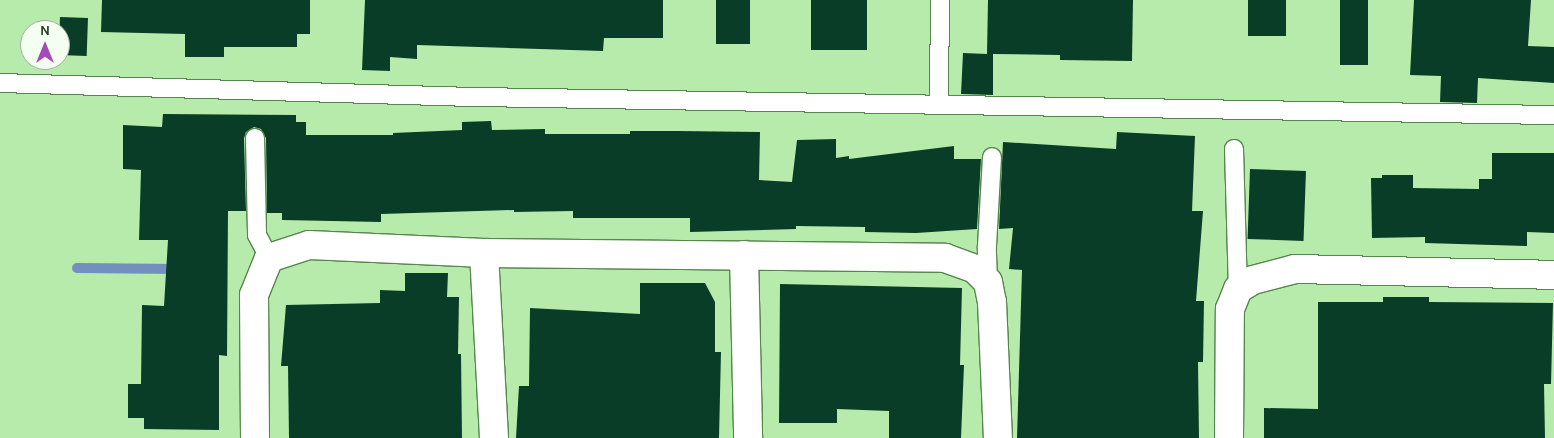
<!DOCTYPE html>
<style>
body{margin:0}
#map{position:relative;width:1554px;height:438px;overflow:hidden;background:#b6ebac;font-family:Karla,sans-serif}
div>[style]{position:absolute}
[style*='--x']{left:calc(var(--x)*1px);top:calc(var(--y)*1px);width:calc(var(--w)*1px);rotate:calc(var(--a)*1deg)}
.stream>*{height:10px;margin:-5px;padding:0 5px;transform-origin:5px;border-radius:5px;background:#728fc0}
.building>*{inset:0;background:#0a3d28;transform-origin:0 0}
.roads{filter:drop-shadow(1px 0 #55864d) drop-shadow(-1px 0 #55864d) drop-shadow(0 1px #55864d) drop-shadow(0 -1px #55864d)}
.service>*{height:18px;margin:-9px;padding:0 9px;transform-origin:9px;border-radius:9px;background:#fff}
.minor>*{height:28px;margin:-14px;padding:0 14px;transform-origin:14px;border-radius:14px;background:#fff}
span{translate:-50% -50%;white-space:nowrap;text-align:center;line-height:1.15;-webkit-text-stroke:5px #f4fff2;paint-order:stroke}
.north{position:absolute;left:20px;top:20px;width:50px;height:50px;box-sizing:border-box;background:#f4fff2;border:1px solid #a2b1a0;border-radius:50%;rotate:0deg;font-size:14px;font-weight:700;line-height:20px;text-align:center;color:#283d24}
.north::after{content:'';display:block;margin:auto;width:18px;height:22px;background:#a54ab6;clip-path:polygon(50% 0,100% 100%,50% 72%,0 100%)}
</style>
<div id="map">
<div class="stream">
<i style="--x:77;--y:268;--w:102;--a:0.6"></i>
</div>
<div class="building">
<i style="clip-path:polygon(102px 0,310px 0,310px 34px,297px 34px,297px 47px,224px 47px,224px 57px,185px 57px,185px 34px,101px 32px)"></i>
<i style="clip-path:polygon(365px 0,663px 0,663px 38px,604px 38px,603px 51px,417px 45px,417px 59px,390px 57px,390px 71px,362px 70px)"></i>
<i style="left:716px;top:0;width:34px;height:44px"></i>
<i style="left:811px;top:0;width:56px;height:50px"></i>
<i style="clip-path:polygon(988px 0,1133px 0,1132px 61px,1060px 60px,1060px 55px,993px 54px,993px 95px,961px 94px,963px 53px,987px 54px)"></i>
<i style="left:1248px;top:0;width:38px;height:36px"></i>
<i style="left:1340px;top:0;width:28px;height:65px"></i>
<i style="clip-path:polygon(1414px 0,1531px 0,1528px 46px,1554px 47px,1554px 83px,1478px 78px,1477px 103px,1440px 102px,1441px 76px,1410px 75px)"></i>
<i style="left:60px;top:17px;width:28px;height:38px;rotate:2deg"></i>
<i style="clip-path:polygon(163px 114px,296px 115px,296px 122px,306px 122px,306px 135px,393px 135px,393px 133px,462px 130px,462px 122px,491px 121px,492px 130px,545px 129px,545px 134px,630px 134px,630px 131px,678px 131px,760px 132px,759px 180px,792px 182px,797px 140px,836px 139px,836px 158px,849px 156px,849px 159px,954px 146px,954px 159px,981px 159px,977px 229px,916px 233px,865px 232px,865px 227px,796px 226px,796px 229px,690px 232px,690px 218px,573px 218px,573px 211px,514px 212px,514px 210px,381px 214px,381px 222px,282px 220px,282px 213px,267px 213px,266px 138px,261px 129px,254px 127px,246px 132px,244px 138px,246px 211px,228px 211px,227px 356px,219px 355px,219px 430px,144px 429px,144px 418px,128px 418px,128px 384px,141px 384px,142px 305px,164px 306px,168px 240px,139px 240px,141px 170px,123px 169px,123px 125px,162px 127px)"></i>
<i style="clip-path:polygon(1117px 132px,1195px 136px,1192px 211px,1203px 211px,1196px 301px,1204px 301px,1203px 362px,1198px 362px,1199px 438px,1017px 438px,1022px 270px,1009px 269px,1013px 228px,999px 229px,1003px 142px,1116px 149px)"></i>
<i style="clip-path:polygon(1492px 153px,1554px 153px,1554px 233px,1527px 232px,1527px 246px,1425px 243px,1425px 237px,1372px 238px,1371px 178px,1382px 178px,1382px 175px,1413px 175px,1413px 188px,1479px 189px,1479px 179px,1492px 179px)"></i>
<i style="left:1250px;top:169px;width:56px;height:70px;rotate:2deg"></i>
<i style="clip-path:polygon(405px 273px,448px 273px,447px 297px,459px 297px,458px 354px,461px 354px,462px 438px,289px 438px,288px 366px,281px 366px,286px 305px,380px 303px,380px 290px,405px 291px)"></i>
<i style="clip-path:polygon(640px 283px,705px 283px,715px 302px,715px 352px,721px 352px,719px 438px,516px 438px,519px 386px,529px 386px,530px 308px,640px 314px)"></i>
<i style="clip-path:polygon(780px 284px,962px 288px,960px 365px,964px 365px,961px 438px,889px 438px,889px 411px,837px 409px,837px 423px,779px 423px)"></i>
<i style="clip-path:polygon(1383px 297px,1429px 297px,1429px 302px,1553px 303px,1551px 384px,1544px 384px,1545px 438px,1264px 438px,1264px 408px,1318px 409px,1318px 302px,1383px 302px)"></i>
</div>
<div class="roads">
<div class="service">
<i style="--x:0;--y:83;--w:477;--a:1.7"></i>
<i style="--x:477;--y:97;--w:1077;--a:0.96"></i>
<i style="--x:939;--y:105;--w:105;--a:-89.5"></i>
<i style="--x:255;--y:138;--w:97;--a:88.8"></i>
<i style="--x:257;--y:235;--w:26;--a:62"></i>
<i style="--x:1234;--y:149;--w:140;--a:88.4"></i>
<i style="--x:988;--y:282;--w:36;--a:-92"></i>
<i style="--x:987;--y:246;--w:89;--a:-86.8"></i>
</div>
<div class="minor">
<i style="--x:484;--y:253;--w:185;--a:86.9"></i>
<i style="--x:744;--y:255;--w:183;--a:88.7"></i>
<i style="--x:255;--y:438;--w:143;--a:-90.4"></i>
<i style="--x:254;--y:295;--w:40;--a:-68"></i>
<i style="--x:269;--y:258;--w:42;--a:-18"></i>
<i style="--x:309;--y:245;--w:175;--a:2.6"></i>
<i style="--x:484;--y:253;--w:461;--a:0.6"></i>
<i style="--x:945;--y:258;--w:32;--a:20"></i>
<i style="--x:975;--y:269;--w:18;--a:45"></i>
<i style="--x:988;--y:282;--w:20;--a:79"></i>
<i style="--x:992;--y:302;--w:136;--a:87.5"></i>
<i style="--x:1229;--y:438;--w:129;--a:-89.6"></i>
<i style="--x:1230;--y:309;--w:22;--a:-68"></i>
<i style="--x:1238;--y:289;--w:17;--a:-31"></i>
<i style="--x:1253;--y:280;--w:43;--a:-14.7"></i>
<i style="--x:1295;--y:269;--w:259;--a:1.3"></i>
</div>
</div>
<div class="north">N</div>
</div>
